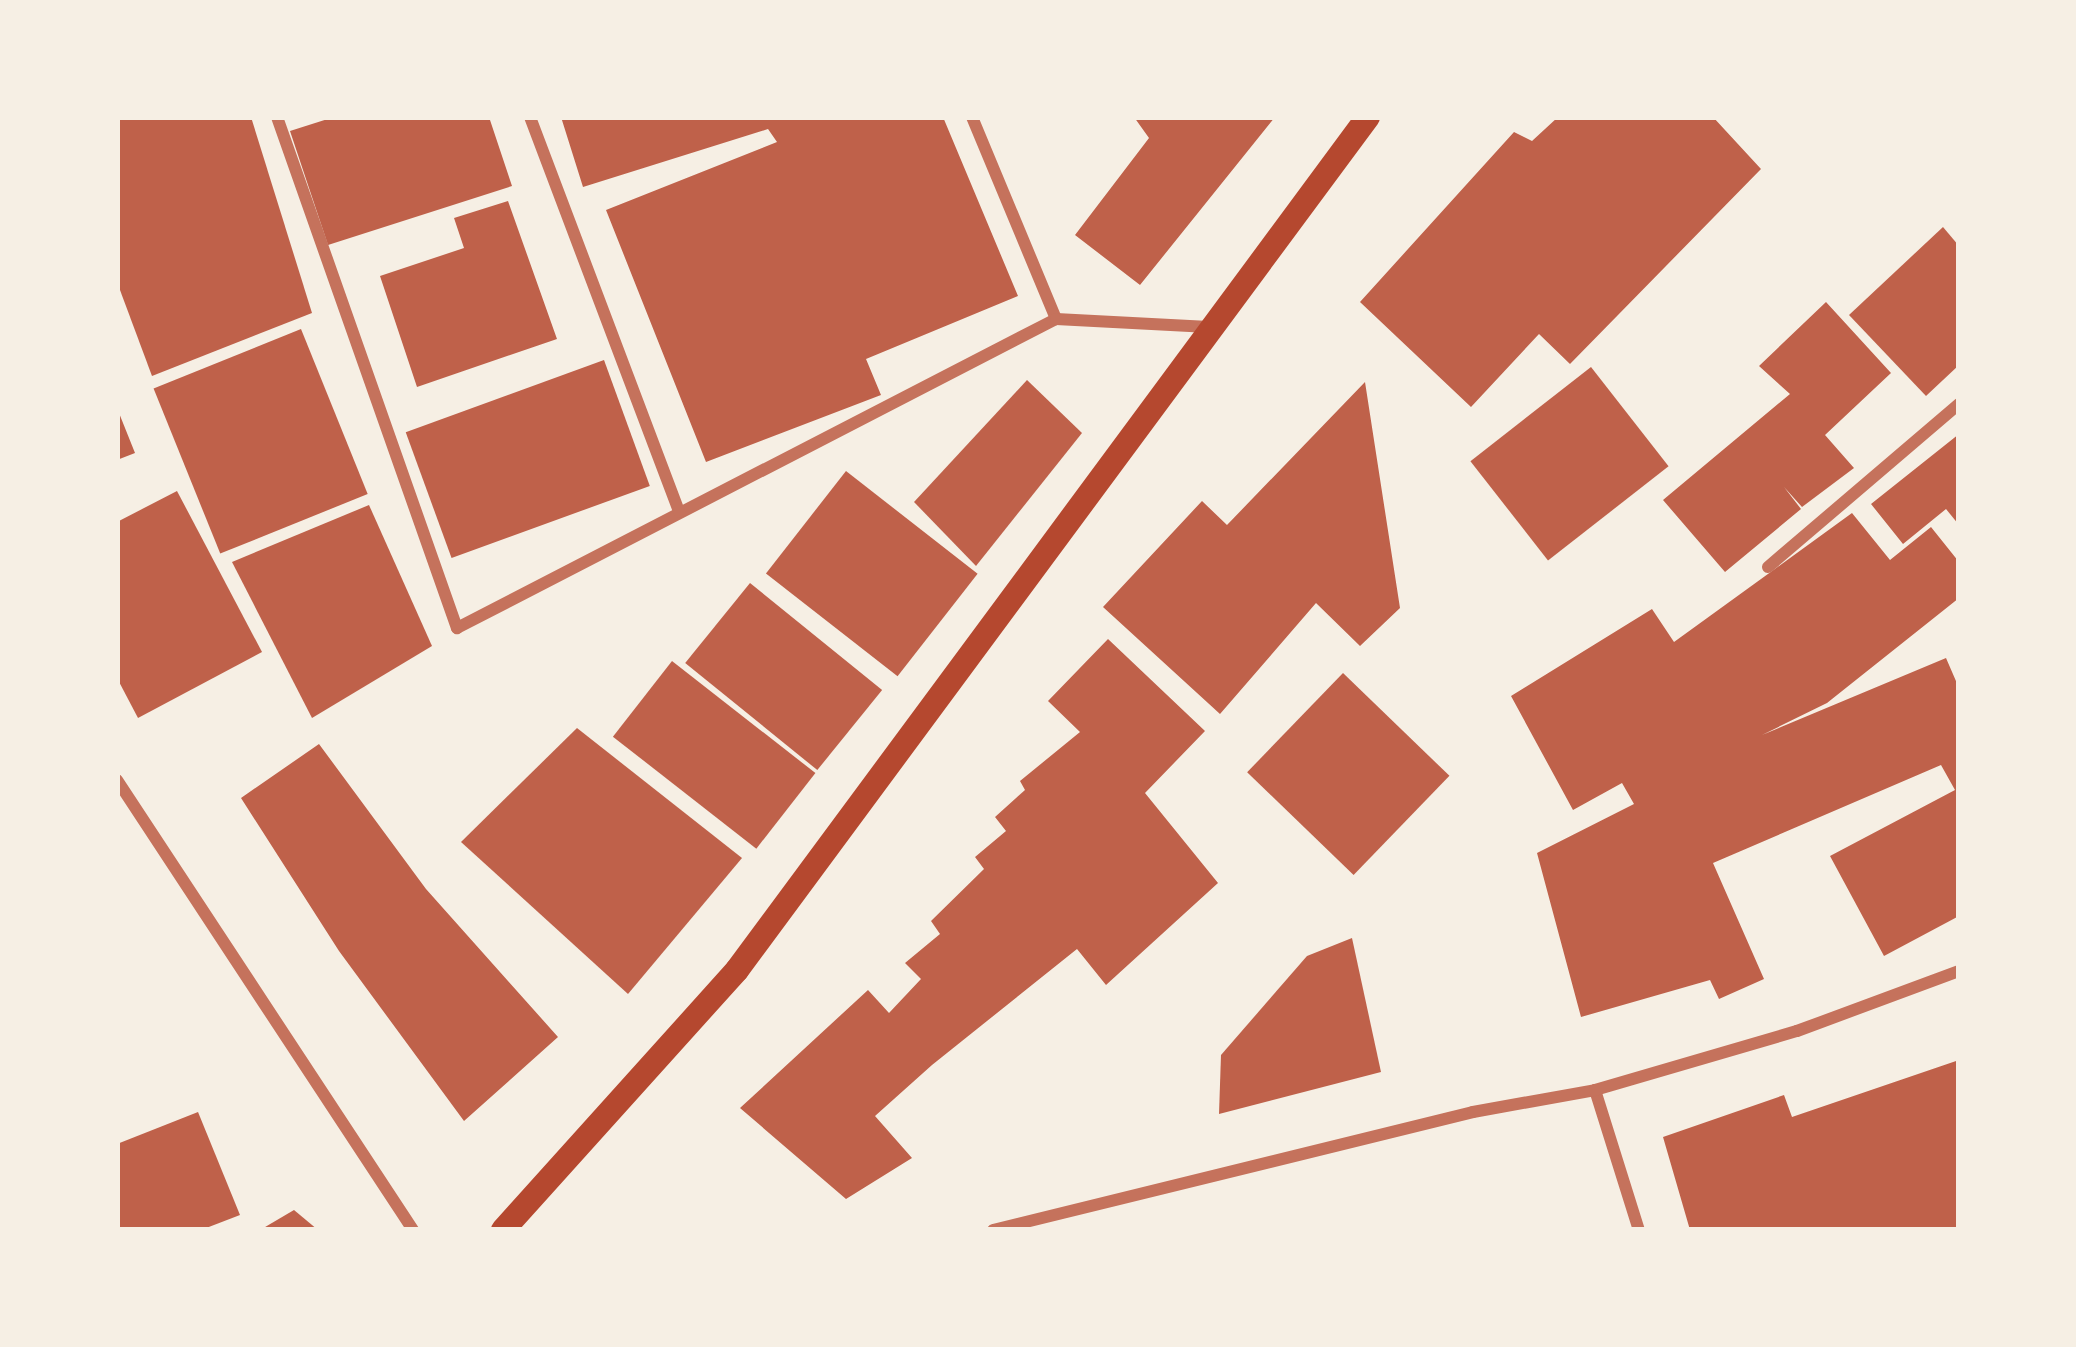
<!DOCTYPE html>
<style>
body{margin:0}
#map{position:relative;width:2076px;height:1347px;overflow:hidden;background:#f6efe4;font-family:Commissioner,sans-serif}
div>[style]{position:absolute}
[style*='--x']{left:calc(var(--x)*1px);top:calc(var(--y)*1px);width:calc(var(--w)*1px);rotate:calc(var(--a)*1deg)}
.building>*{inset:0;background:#bf614a;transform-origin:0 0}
.minor>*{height:12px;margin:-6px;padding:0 6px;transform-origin:6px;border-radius:6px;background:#c5725c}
.secondary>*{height:24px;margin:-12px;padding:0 12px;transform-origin:12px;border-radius:12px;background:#b5482f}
span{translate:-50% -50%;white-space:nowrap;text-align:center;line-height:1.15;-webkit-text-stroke:9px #f6efe4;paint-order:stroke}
.frame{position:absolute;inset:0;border:120px solid #f6efe4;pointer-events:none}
</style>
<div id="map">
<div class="building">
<i style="clip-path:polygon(251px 117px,312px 313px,152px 376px,117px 282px,117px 120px)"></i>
<i style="clip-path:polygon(334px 117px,489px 117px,512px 186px,328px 245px,290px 131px)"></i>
<i style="clip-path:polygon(561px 117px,943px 117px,1018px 296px,866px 359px,881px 395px,706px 462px,606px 210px,777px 142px,768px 129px,583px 187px)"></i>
<i style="clip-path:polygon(1134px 117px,1275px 117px,1140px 285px,1075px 235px,1149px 138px)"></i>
<i style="clip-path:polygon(1558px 117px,1713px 117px,1761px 169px,1570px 364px,1539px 334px,1471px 407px,1360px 302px,1514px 132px,1532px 141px)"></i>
<i style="clip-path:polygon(508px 201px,557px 339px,417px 387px,380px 276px,464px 248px,454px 218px)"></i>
<i style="clip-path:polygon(1943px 227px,1959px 246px,1959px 365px,1926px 396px,1849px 315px)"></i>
<i style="clip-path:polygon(1826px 302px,1891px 373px,1825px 435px,1854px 468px,1802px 507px,1784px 487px,1801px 509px,1725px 572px,1663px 500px,1790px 394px,1759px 366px)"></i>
<i style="left:301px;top:329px;width:178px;height:159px;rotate:68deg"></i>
<i style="left:604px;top:360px;width:134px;height:211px;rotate:70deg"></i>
<i style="left:1591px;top:367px;width:126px;height:153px;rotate:52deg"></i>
<i style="clip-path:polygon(1027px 380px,1082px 433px,976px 566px,914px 502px)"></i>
<i style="clip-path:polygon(1365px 382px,1400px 608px,1360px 646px,1316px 603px,1220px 714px,1103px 607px,1202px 501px,1227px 525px)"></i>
<i style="clip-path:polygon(117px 408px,135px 453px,117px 460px)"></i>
<i style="clip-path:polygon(1959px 434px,1959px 525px,1946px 509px,1903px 544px,1871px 504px)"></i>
<i style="left:846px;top:471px;width:167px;height:130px;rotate:38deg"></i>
<i style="clip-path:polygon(177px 491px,262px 652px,138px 718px,117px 678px,117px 522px)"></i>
<i style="clip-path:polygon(369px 505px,432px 646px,312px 718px,232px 562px)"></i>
<i style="clip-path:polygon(1852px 513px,1890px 560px,1931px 527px,1959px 562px,1959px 598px,1827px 703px,1762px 735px,1946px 658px,1959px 688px,1959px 916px,1884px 956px,1830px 856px,1955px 790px,1941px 765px,1713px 863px,1764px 979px,1719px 999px,1710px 980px,1581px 1017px,1537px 853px,1634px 804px,1622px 783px,1573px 810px,1511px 696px,1652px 609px,1674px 642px)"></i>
<i style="left:750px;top:583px;width:170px;height:103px;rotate:39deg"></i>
<i style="clip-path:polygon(1108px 639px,1205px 731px,1145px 793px,1218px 883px,1106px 985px,1077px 949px,932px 1065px,875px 1116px,912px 1158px,846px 1199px,740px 1108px,868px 990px,889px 1013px,921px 979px,905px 963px,940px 934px,931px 921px,984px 869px,975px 857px,1006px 831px,995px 817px,1025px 790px,1020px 781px,1080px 732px,1048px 701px)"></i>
<i style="left:672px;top:661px;width:182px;height:96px;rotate:38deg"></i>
<i style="left:1343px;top:673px;width:148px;height:138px;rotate:44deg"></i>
<i style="clip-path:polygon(577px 728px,742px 858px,628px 994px,461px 842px)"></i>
<i style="clip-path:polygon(319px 744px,426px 889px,558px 1037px,464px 1121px,339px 951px,241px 798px)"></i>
<i style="clip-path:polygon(1352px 938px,1381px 1072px,1219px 1114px,1221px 1055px,1307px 956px)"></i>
<i style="clip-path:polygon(1959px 1060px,1959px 1230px,1690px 1230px,1663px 1137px,1784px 1095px,1792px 1117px)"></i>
<i style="clip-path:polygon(198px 1112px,240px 1215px,201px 1230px,117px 1230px,117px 1144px)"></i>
<i style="clip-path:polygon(294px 1210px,318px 1230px,260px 1230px)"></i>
</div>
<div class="minor">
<i style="--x:277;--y:117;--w:542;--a:70.6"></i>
<i style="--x:457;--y:628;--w:674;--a:-27.29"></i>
<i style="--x:530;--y:117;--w:422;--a:69.3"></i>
<i style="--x:972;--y:117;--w:219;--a:67.4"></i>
<i style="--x:1056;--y:319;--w:153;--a:3"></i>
<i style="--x:1768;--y:567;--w:251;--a:-40.5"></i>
<i style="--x:117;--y:780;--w:539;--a:56.66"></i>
<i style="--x:1595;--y:1090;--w:147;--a:72.6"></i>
<i style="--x:993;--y:1230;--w:494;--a:-13.8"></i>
<i style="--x:1473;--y:1112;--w:124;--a:-10.2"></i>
<i style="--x:1595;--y:1090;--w:210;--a:-16.3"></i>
<i style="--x:1797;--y:1031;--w:173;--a:-20.3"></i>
</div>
<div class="secondary">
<i style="--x:503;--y:1230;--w:350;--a:-48"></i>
<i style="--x:737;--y:970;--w:1061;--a:-53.51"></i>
</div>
<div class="frame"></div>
</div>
